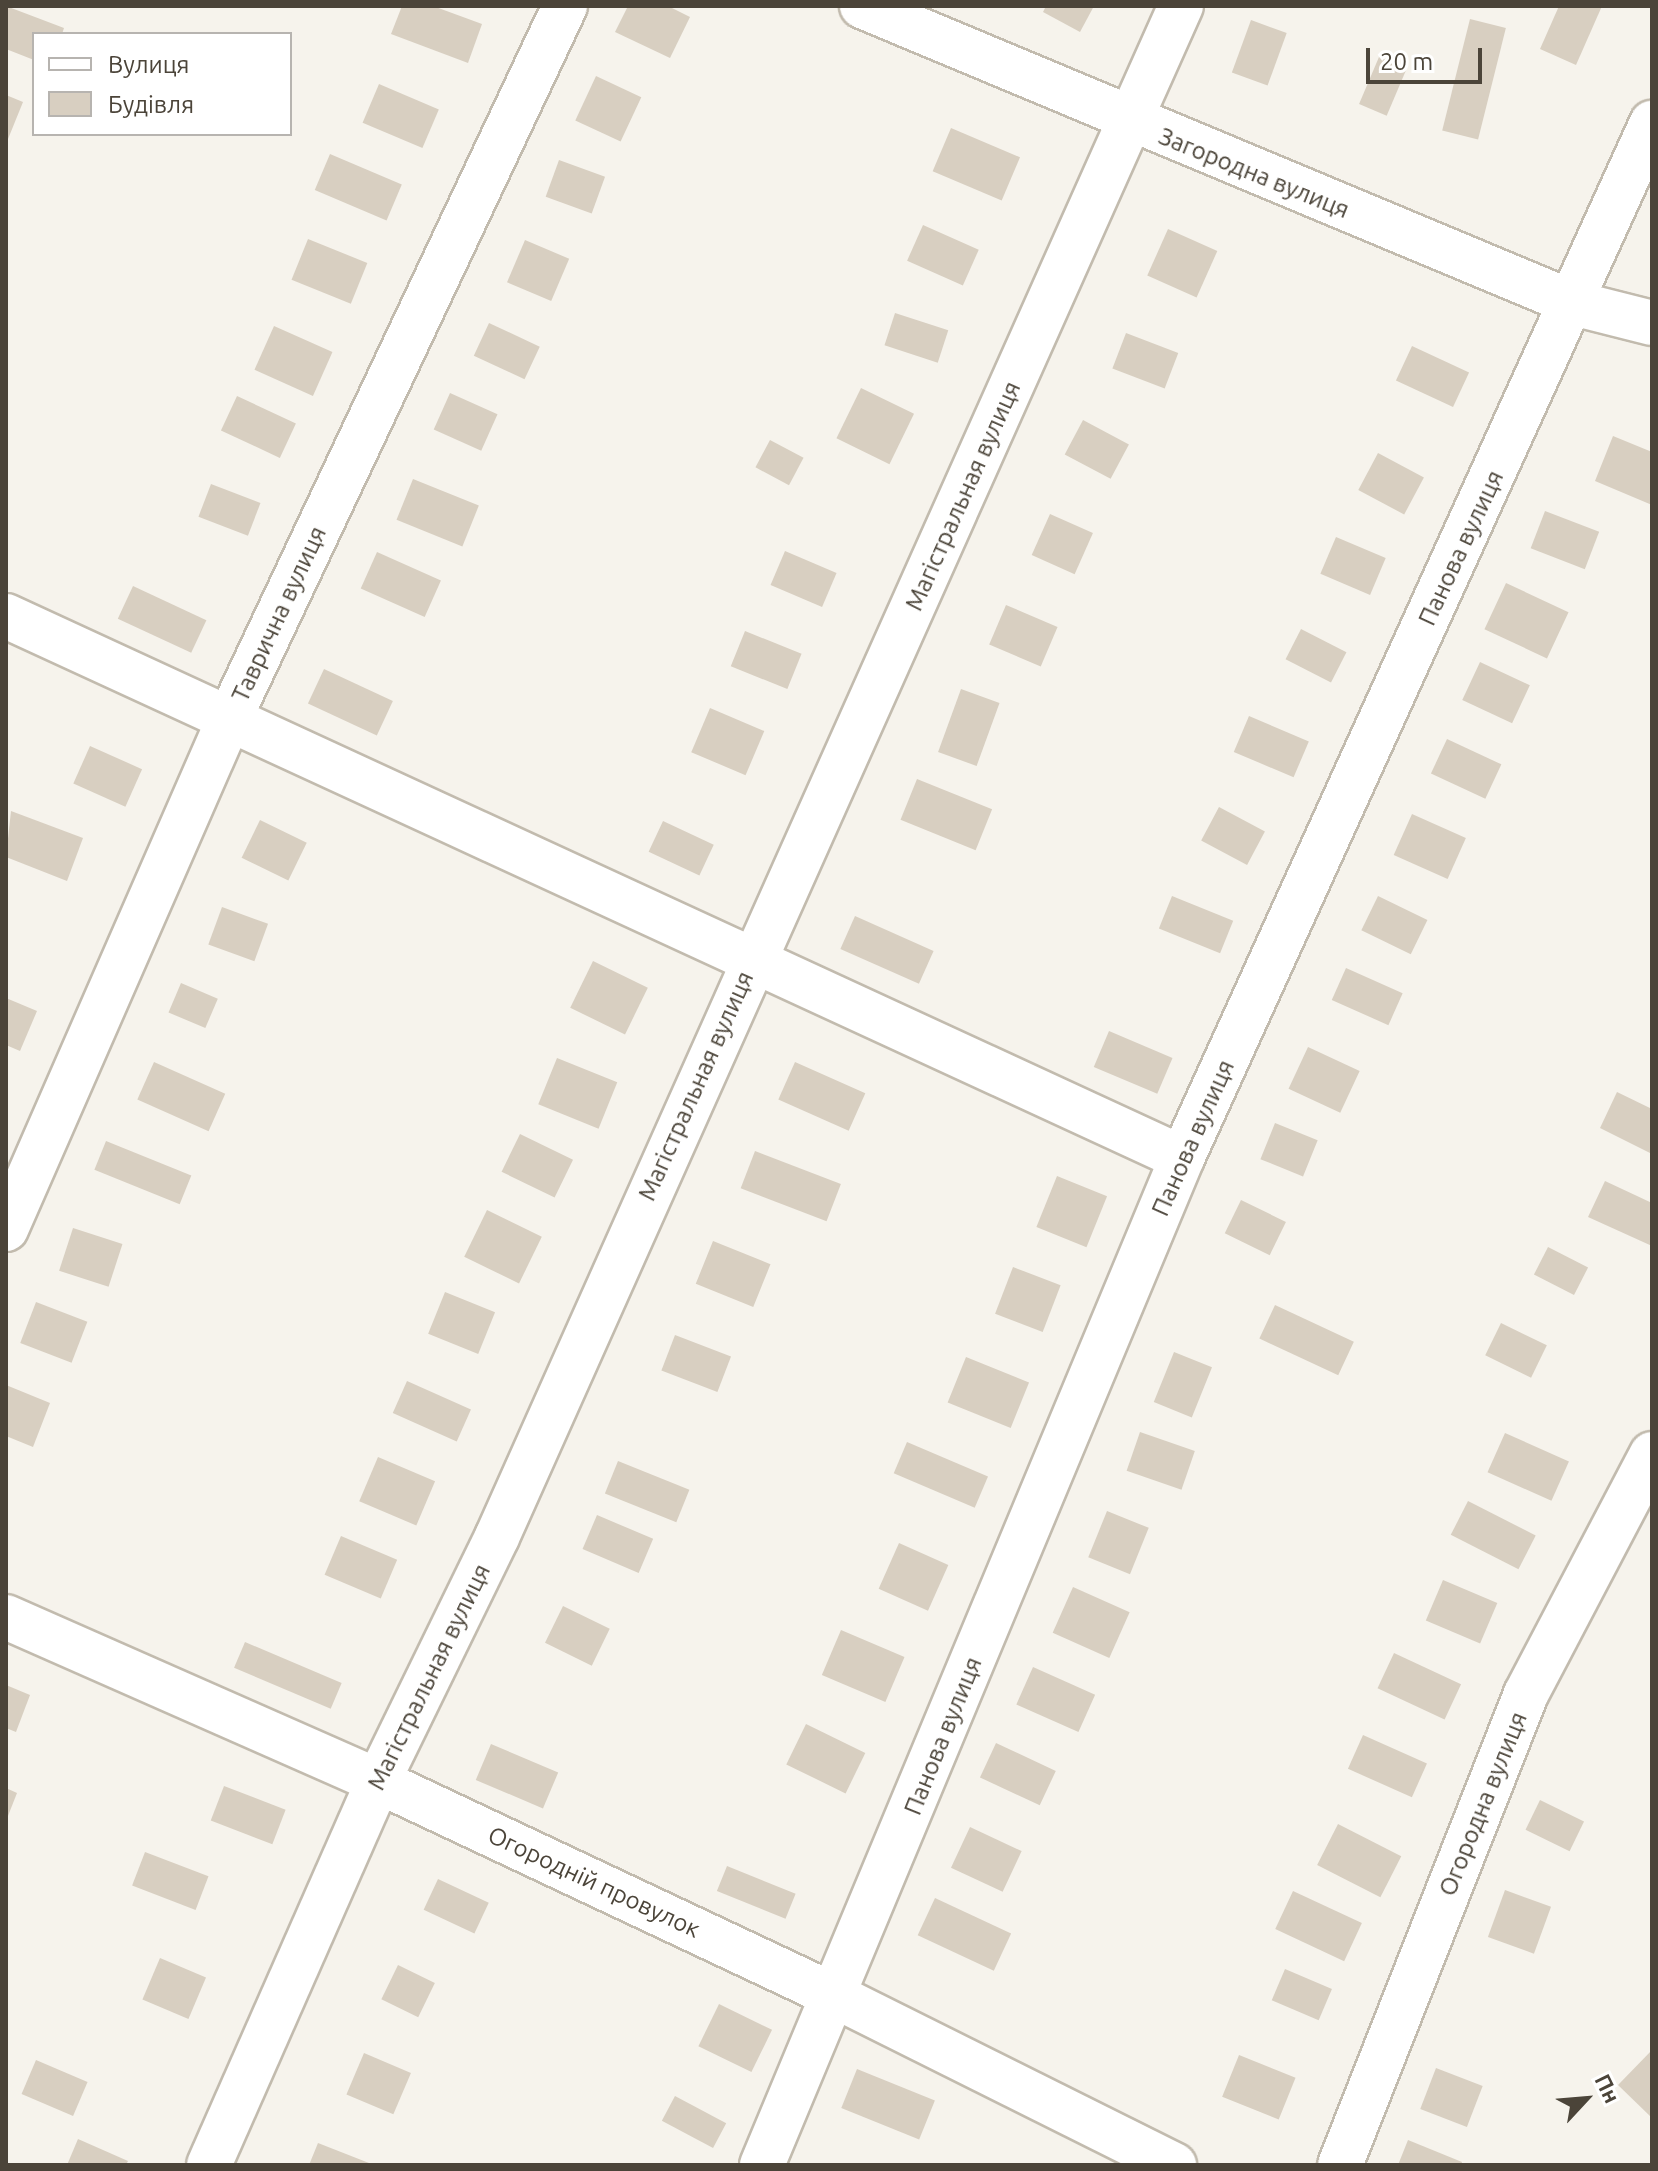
<!DOCTYPE html>
<meta charset="utf-8">
<style>
body{margin:0}
#map{position:relative;width:1658px;height:2171px;overflow:hidden;background:#f6f3ec;font-family:Ubuntu,sans-serif}
div>[style]{position:absolute}
[style*='--x']{left:calc(var(--x)*1px);top:calc(var(--y)*1px);width:calc(var(--w)*1px);rotate:calc(var(--a)*1deg)}
.building>*{inset:0;background:#d8cfc1;transform-origin:0 0}
.roads{filter:drop-shadow(2px 0 #c2bbae) drop-shadow(-2px 0 #c2bbae) drop-shadow(0 2px #c2bbae) drop-shadow(0 -2px #c2bbae)}
.street>*{height:44px;margin:-22px;padding:0 22px;transform-origin:22px;border-radius:22px;background:#fff}
span{translate:-50% -50%;white-space:nowrap;text-align:center;line-height:1.15;-webkit-text-stroke:8px #fff;paint-order:stroke}
.street-label{font-size:24px;color:#4b4439}
.frame{position:absolute;inset:0;border:8px solid #4b4439;pointer-events:none}
.legend{position:absolute;left:32px;top:32px;width:260px;height:104px;box-sizing:border-box;background:#fff;border:2px solid #b7b4b0;margin:0;padding:10px 14px;list-style:none;font-size:24px;color:#4b4439}
.legend li{display:flex;align-items:center;gap:16px;height:40px}
.legend b{width:40px;border:2px solid #b7b4b0}
.north{position:absolute;left:1546px;top:2059px;width:80px;height:80px;-webkit-text-stroke:6px #fff;paint-order:stroke;rotate:64deg;font-size:22px;font-weight:700;line-height:32px;text-align:center;color:#4b4439}
.north::after{content:'';display:block;margin:auto;width:28px;height:36px;background:#4b4439;clip-path:polygon(50% 0,100% 100%,50% 72%,0 100%)}
.scale{position:absolute;left:1366px;top:48px;width:116px;height:36px;box-sizing:border-box;border:4px solid #4b4439;border-top:0;padding-left:10px;font-size:24px;line-height:28px;white-space:nowrap;color:#4b4439;-webkit-text-stroke:6px #fff;paint-order:stroke}
</style>
<div id="map">
<div class="building">
<i style="clip-path:polygon(6px 6px,64px 28px,62px 34px,34px 34px,34px 60px,6px 49px)"></i>
<i style="clip-path:polygon(402px 6px,433px 6px,482px 24px,468px 63px,391px 34px)"></i>
<i style="clip-path:polygon(628px 6px,668px 6px,690px 17px,670px 58px,615px 32px)"></i>
<i style="clip-path:polygon(1046px 6px,1094px 6px,1080px 32px,1043px 12px)"></i>
<i style="clip-path:polygon(1559px 6px,1602px 6px,1576px 65px,1540px 49px)"></i>
<i style="left:1470px;top:19px;width:37px;height:115px;rotate:14deg"></i>
<i style="left:1251px;top:20px;width:38px;height:56px;rotate:20deg"></i>
<i style="left:1379px;top:57px;width:30px;height:51px;rotate:23deg"></i>
<i style="left:596px;top:76px;width:50px;height:49px;rotate:25deg"></i>
<i style="left:379px;top:84px;width:65px;height:42px;rotate:23deg"></i>
<i style="clip-path:polygon(6px 95px,23px 102px,6px 144px)"></i>
<i style="left:951px;top:128px;width:75px;height:47px;rotate:23deg"></i>
<i style="left:330px;top:154px;width:78px;height:39px;rotate:23deg"></i>
<i style="left:559px;top:160px;width:49px;height:39px;rotate:20deg"></i>
<i style="left:923px;top:225px;width:61px;height:39px;rotate:24deg"></i>
<i style="left:1168px;top:229px;width:54px;height:51px;rotate:24deg"></i>
<i style="left:308px;top:239px;width:64px;height:44px;rotate:22deg"></i>
<i style="left:525px;top:240px;width:48px;height:46px;rotate:23deg"></i>
<i style="left:895px;top:313px;width:56px;height:34px;rotate:18deg"></i>
<i style="left:489px;top:323px;width:56px;height:36px;rotate:25deg"></i>
<i style="left:274px;top:326px;width:64px;height:48px;rotate:24deg"></i>
<i style="left:1126px;top:333px;width:56px;height:38px;rotate:21deg"></i>
<i style="left:1412px;top:346px;width:63px;height:38px;rotate:25deg"></i>
<i style="left:861px;top:388px;width:59px;height:56px;rotate:26deg"></i>
<i style="left:450px;top:393px;width:52px;height:40px;rotate:24deg"></i>
<i style="left:237px;top:396px;width:65px;height:38px;rotate:25deg"></i>
<i style="left:1083px;top:420px;width:52px;height:39px;rotate:28deg"></i>
<i style="clip-path:polygon(1613px 436px,1652px 452px,1652px 505px,1595px 481px)"></i>
<i style="left:770px;top:440px;width:38px;height:31px;rotate:28deg"></i>
<i style="left:1378px;top:453px;width:52px;height:42px;rotate:28deg"></i>
<i style="left:413px;top:479px;width:71px;height:44px;rotate:22deg"></i>
<i style="left:211px;top:484px;width:53px;height:35px;rotate:21deg"></i>
<i style="left:1545px;top:511px;width:58px;height:40px;rotate:21deg"></i>
<i style="left:1050px;top:514px;width:47px;height:45px;rotate:24deg"></i>
<i style="left:1336px;top:537px;width:54px;height:40px;rotate:23deg"></i>
<i style="left:785px;top:551px;width:56px;height:37px;rotate:23deg"></i>
<i style="left:377px;top:552px;width:70px;height:40px;rotate:24deg"></i>
<i style="left:1506px;top:583px;width:69px;height:51px;rotate:25deg"></i>
<i style="left:133px;top:586px;width:81px;height:36px;rotate:25deg"></i>
<i style="left:1006px;top:605px;width:56px;height:43px;rotate:23deg"></i>
<i style="left:1301px;top:629px;width:51px;height:34px;rotate:27deg"></i>
<i style="left:745px;top:631px;width:61px;height:38px;rotate:22deg"></i>
<i style="left:1480px;top:662px;width:55px;height:42px;rotate:25deg"></i>
<i style="left:324px;top:669px;width:76px;height:38px;rotate:25deg"></i>
<i style="left:961px;top:689px;width:41px;height:67px;rotate:20deg"></i>
<i style="left:710px;top:708px;width:59px;height:48px;rotate:23deg"></i>
<i style="left:1249px;top:716px;width:65px;height:39px;rotate:23deg"></i>
<i style="left:1447px;top:739px;width:60px;height:38px;rotate:25deg"></i>
<i style="left:90px;top:746px;width:57px;height:41px;rotate:24deg"></i>
<i style="left:917px;top:779px;width:81px;height:44px;rotate:22deg"></i>
<i style="left:1219px;top:807px;width:52px;height:38px;rotate:28deg"></i>
<i style="clip-path:polygon(11px 811px,83px 838px,67px 881px,6px 857px)"></i>
<i style="left:1412px;top:814px;width:59px;height:45px;rotate:24deg"></i>
<i style="left:260px;top:820px;width:52px;height:42px;rotate:26deg"></i>
<i style="left:663px;top:821px;width:56px;height:34px;rotate:25deg"></i>
<i style="left:1172px;top:896px;width:66px;height:35px;rotate:22deg"></i>
<i style="left:1378px;top:896px;width:55px;height:38px;rotate:26deg"></i>
<i style="left:222px;top:907px;width:49px;height:40px;rotate:20deg"></i>
<i style="left:855px;top:916px;width:86px;height:36px;rotate:24deg"></i>
<i style="left:593px;top:961px;width:61px;height:52px;rotate:26deg"></i>
<i style="left:1346px;top:968px;width:62px;height:35px;rotate:24deg"></i>
<i style="left:181px;top:983px;width:40px;height:32px;rotate:23deg"></i>
<i style="clip-path:polygon(6px 998px,37px 1011px,20px 1051px,6px 1045px)"></i>
<i style="left:1109px;top:1031px;width:69px;height:39px;rotate:23deg"></i>
<i style="left:1308px;top:1047px;width:57px;height:46px;rotate:25deg"></i>
<i style="left:557px;top:1058px;width:65px;height:50px;rotate:22deg"></i>
<i style="left:154px;top:1062px;width:78px;height:41px;rotate:24deg"></i>
<i style="left:795px;top:1062px;width:77px;height:41px;rotate:24deg"></i>
<i style="clip-path:polygon(1617px 1092px,1652px 1109px,1652px 1154px,1600px 1128px)"></i>
<i style="left:1275px;top:1123px;width:46px;height:39px;rotate:22deg"></i>
<i style="left:520px;top:1134px;width:59px;height:42px;rotate:26deg"></i>
<i style="left:106px;top:1141px;width:92px;height:31px;rotate:22deg"></i>
<i style="left:755px;top:1151px;width:92px;height:40px;rotate:21deg"></i>
<i style="left:1057px;top:1176px;width:54px;height:55px;rotate:22deg"></i>
<i style="clip-path:polygon(1605px 1181px,1652px 1203px,1652px 1246px,1588px 1217px)"></i>
<i style="left:1241px;top:1200px;width:50px;height:37px;rotate:26deg"></i>
<i style="left:487px;top:1210px;width:61px;height:52px;rotate:26deg"></i>
<i style="left:73px;top:1228px;width:52px;height:45px;rotate:18deg"></i>
<i style="left:713px;top:1241px;width:62px;height:46px;rotate:22deg"></i>
<i style="left:1548px;top:1247px;width:45px;height:31px;rotate:27deg"></i>
<i style="left:1013px;top:1267px;width:51px;height:50px;rotate:21deg"></i>
<i style="left:445px;top:1292px;width:54px;height:45px;rotate:22deg"></i>
<i style="left:36px;top:1302px;width:55px;height:44px;rotate:21deg"></i>
<i style="left:1275px;top:1305px;width:87px;height:37px;rotate:25deg"></i>
<i style="left:1501px;top:1323px;width:51px;height:36px;rotate:26deg"></i>
<i style="left:675px;top:1335px;width:60px;height:38px;rotate:21deg"></i>
<i style="left:1174px;top:1352px;width:41px;height:54px;rotate:22deg"></i>
<i style="left:966px;top:1357px;width:68px;height:49px;rotate:22deg"></i>
<i style="left:407px;top:1381px;width:70px;height:35px;rotate:24deg"></i>
<i style="clip-path:polygon(6px 1385px,50px 1403px,33px 1447px,6px 1436px)"></i>
<i style="left:1140px;top:1432px;width:58px;height:41px;rotate:19deg"></i>
<i style="left:1505px;top:1433px;width:70px;height:43px;rotate:24deg"></i>
<i style="left:907px;top:1442px;width:88px;height:34px;rotate:23deg"></i>
<i style="left:378px;top:1457px;width:62px;height:48px;rotate:23deg"></i>
<i style="left:618px;top:1461px;width:77px;height:35px;rotate:22deg"></i>
<i style="left:1468px;top:1501px;width:76px;height:38px;rotate:27deg"></i>
<i style="left:1107px;top:1511px;width:45px;height:50px;rotate:22deg"></i>
<i style="left:597px;top:1515px;width:61px;height:37px;rotate:23deg"></i>
<i style="left:341px;top:1536px;width:61px;height:42px;rotate:23deg"></i>
<i style="left:899px;top:1543px;width:54px;height:50px;rotate:24deg"></i>
<i style="left:1443px;top:1580px;width:59px;height:44px;rotate:23deg"></i>
<i style="left:1073px;top:1587px;width:62px;height:50px;rotate:24deg"></i>
<i style="left:563px;top:1606px;width:52px;height:41px;rotate:26deg"></i>
<i style="left:841px;top:1630px;width:69px;height:49px;rotate:23deg"></i>
<i style="left:245px;top:1642px;width:105px;height:28px;rotate:23deg"></i>
<i style="left:1394px;top:1653px;width:74px;height:39px;rotate:25deg"></i>
<i style="left:1033px;top:1667px;width:68px;height:41px;rotate:24deg"></i>
<i style="clip-path:polygon(6px 1685px,30px 1695px,16px 1732px,6px 1728px)"></i>
<i style="left:806px;top:1724px;width:66px;height:45px;rotate:26deg"></i>
<i style="left:1363px;top:1735px;width:70px;height:37px;rotate:24deg"></i>
<i style="left:996px;top:1743px;width:66px;height:38px;rotate:25deg"></i>
<i style="left:491px;top:1744px;width:73px;height:39px;rotate:23deg"></i>
<i style="left:224px;top:1786px;width:66px;height:37px;rotate:21deg"></i>
<i style="clip-path:polygon(6px 1788px,17px 1793px,6px 1821px)"></i>
<i style="left:1540px;top:1800px;width:49px;height:33px;rotate:26deg"></i>
<i style="left:1338px;top:1824px;width:71px;height:46px;rotate:27deg"></i>
<i style="left:970px;top:1827px;width:57px;height:45px;rotate:25deg"></i>
<i style="left:145px;top:1852px;width:68px;height:36px;rotate:21deg"></i>
<i style="left:727px;top:1866px;width:74px;height:27px;rotate:22deg"></i>
<i style="left:438px;top:1879px;width:56px;height:34px;rotate:25deg"></i>
<i style="left:1505px;top:1890px;width:49px;height:50px;rotate:20deg"></i>
<i style="left:1293px;top:1891px;width:76px;height:42px;rotate:25deg"></i>
<i style="left:935px;top:1898px;width:84px;height:41px;rotate:25deg"></i>
<i style="left:160px;top:1958px;width:50px;height:45px;rotate:23deg"></i>
<i style="left:398px;top:1965px;width:41px;height:38px;rotate:26deg"></i>
<i style="left:1285px;top:1969px;width:51px;height:34px;rotate:23deg"></i>
<i style="left:719px;top:2004px;width:59px;height:47px;rotate:26deg"></i>
<i style="clip-path:polygon(1652px 2050px,1652px 2118px,1618px 2085px)"></i>
<i style="left:364px;top:2053px;width:51px;height:45px;rotate:23deg"></i>
<i style="left:1239px;top:2055px;width:61px;height:45px;rotate:22deg"></i>
<i style="left:36px;top:2060px;width:56px;height:37px;rotate:23deg"></i>
<i style="left:1436px;top:2068px;width:50px;height:44px;rotate:21deg"></i>
<i style="left:857px;top:2069px;width:84px;height:42px;rotate:22deg"></i>
<i style="left:675px;top:2096px;width:58px;height:28px;rotate:28deg"></i>
<i style="clip-path:polygon(78px 2139px,128px 2161px,126px 2165px,67px 2165px)"></i>
<i style="clip-path:polygon(1408px 2140px,1462px 2162px,1461px 2165px,1398px 2165px)"></i>
<i style="clip-path:polygon(318px 2143px,369px 2163px,368px 2165px,309px 2165px)"></i>
</div>
<div class="roads">
<div class="street">
<i style="--x:862;--y:6;--w:771;--a:22.67"></i>
<i style="--x:1573;--y:303;--w:81;--a:14.2"></i>
<i style="--x:6;--y:616;--w:1295;--a:24.74"></i>
<i style="--x:6;--y:1229;--w:559;--a:-66.37"></i>
<i style="--x:230;--y:717;--w:786;--a:-64.77"></i>
<i style="--x:6;--y:1617;--w:407;--a:23.8"></i>
<i style="--x:378;--y:1781;--w:505;--a:25.2"></i>
<i style="--x:835;--y:1996;--w:379;--a:26.5"></i>
<i style="--x:209;--y:2165;--w:420;--a:-66.2"></i>
<i style="--x:378;--y:1781;--w:271;--a:-64"></i>
<i style="--x:497;--y:1537;--w:1677;--a:-65.93"></i>
<i style="--x:762;--y:2165;--w:1091;--a:-67.36"></i>
<i style="--x:1182;--y:1158;--w:1137;--a:-65.58"></i>
<i style="--x:1340;--y:2165;--w:506;--a:-68.45"></i>
<i style="--x:1526;--y:1694;--w:271;--a:-62.3"></i>
</div>
</div>
<div class="street-label">
<span style="left:1254px;top:173px;rotate:22deg">Загородна вулиця</span>
<span style="left:963px;top:496px;rotate:-66deg">Магістральная вулиця</span>
<span style="left:1461px;top:548px;rotate:-65deg">Панова вулиця</span>
<span style="left:279px;top:614px;rotate:-65deg">Таврична вулиця</span>
<span style="left:696px;top:1086px;rotate:-66deg">Магістральная вулиця</span>
<span style="left:1193px;top:1138px;rotate:-66deg">Панова вулиця</span>
<span style="left:429px;top:1677px;rotate:-64deg">Магістральная вулиця</span>
<span style="left:943px;top:1736px;rotate:-68deg">Панова вулиця</span>
<span style="left:1483px;top:1804px;rotate:-68deg">Огородна вулиця</span>
<span style="left:594px;top:1882px;rotate:25deg">Огородній провулок</span>
</div>
<div class="frame"></div>
<ul class="legend">
<li><b style="height:10px;background:#fff"></b>Вулиця</li>
<li><b style="height:22px;background:#d8cfc1"></b>Будівля</li>
</ul>
<div class="north">Пн</div>
<div class="scale">20 m</div>
</div>
